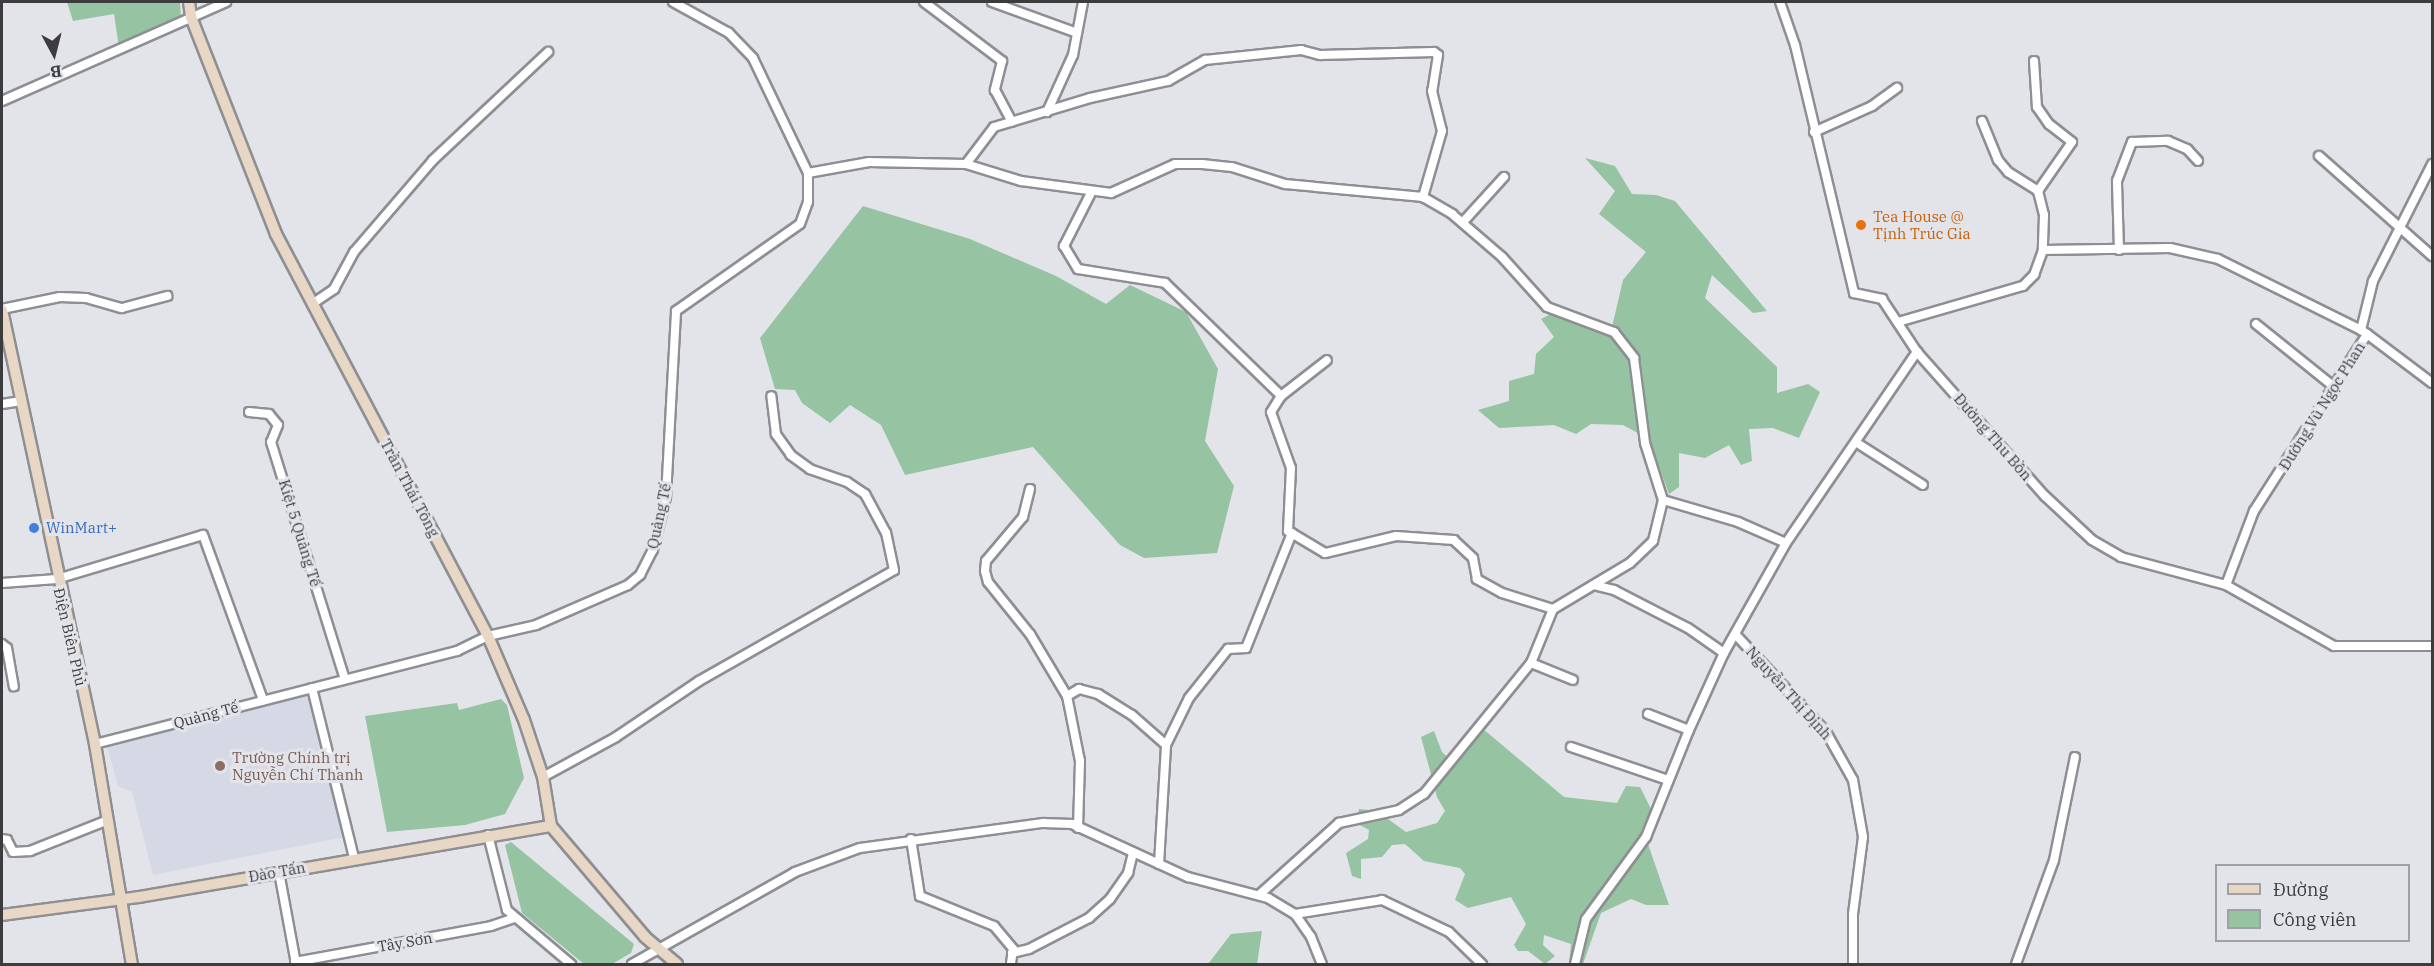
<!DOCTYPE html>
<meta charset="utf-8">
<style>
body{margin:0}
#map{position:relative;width:2434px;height:966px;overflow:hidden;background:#e3e4e9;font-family:"IBM Plex Serif",serif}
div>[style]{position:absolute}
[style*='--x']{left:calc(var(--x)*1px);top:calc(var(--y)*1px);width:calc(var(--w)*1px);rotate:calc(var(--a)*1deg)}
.built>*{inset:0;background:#d5d9e5}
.green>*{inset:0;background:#96c3a1}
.roads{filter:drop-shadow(2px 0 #8d8f93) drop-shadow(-2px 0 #8d8f93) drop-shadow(0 2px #8d8f93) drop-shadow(0 -2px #8d8f93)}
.street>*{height:8px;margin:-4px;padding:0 4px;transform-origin:4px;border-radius:4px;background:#fff}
.secondary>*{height:10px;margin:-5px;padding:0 5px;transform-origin:5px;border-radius:5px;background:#e9d7c5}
.dots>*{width:16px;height:16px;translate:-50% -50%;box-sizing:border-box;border:3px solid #e3e4e9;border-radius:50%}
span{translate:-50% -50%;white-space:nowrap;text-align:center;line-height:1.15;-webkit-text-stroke:6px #e3e4e9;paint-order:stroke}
.food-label{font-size:15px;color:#c56008}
.left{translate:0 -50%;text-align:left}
.street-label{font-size:15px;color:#3c3c3e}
.shop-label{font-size:15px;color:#366cbe}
.education-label{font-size:15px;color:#785e54}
.frame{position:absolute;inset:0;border:3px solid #3c3c3e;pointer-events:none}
.legend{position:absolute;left:2215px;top:864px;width:195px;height:78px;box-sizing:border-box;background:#e3e4e9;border:2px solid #a0a1a5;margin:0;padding:8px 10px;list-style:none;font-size:18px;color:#3c3c3e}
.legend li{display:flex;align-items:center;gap:12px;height:30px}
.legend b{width:30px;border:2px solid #a0a1a5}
.north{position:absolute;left:24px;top:24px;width:60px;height:60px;-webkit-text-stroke:4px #e3e4e9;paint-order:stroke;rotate:173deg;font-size:16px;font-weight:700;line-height:24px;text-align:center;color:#3c3c3e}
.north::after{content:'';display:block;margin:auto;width:21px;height:27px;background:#3c3c3e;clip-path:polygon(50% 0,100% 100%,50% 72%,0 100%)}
</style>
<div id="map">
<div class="built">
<i style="clip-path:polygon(308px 693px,345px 837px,153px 875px,132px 792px,118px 786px,107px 746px)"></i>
</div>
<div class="green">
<i style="clip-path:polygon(67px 2px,180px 2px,181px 21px,119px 48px,114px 14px,73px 21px)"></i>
<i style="clip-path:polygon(1585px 158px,1615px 166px,1632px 194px,1656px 195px,1675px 201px,1767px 311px,1753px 313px,1712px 275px,1705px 298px,1777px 367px,1777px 393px,1808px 384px,1820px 392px,1799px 438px,1773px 428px,1749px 429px,1752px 461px,1741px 465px,1729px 445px,1705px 458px,1679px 453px,1679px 487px,1669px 494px,1649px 439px,1623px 425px,1591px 424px,1576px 434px,1554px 425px,1499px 428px,1478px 410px,1509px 401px,1509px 381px,1534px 374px,1536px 354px,1554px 337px,1541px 319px,1557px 311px,1612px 327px,1623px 280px,1646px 252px,1599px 214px,1615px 191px)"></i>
<i style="clip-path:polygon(863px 206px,970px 239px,1056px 276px,1106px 304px,1130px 285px,1186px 312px,1218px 369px,1205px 441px,1234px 486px,1217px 553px,1144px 558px,1120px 545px,1033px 447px,905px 475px,881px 425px,850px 405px,830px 423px,802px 403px,795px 390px,775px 389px,760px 338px)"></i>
<i style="clip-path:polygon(501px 699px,507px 705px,524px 778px,505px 814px,465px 825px,387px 832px,365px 716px,457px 703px,459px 710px)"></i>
<i style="clip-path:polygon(1476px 723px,1564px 797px,1617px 803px,1626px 786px,1640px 787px,1652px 811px,1637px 844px,1648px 844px,1669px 905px,1646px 905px,1631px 899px,1601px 913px,1583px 964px,1569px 964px,1571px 944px,1544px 935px,1543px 945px,1555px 956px,1545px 964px,1528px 951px,1518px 951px,1514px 945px,1526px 924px,1511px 897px,1468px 908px,1455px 900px,1465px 874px,1460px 868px,1424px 861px,1405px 844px,1392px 845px,1382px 857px,1361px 859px,1361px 879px,1352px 876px,1346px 853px,1368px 839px,1369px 830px,1356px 823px,1359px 809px,1377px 811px,1406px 832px,1437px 823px,1445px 811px,1437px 797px,1421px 737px,1434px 731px,1442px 752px,1451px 760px)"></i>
<i style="clip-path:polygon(511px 842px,634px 944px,631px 953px,612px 964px,584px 964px,522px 913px,505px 845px)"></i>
<i style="clip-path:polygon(1262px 931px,1257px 964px,1208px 964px,1231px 934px)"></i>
</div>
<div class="roads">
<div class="street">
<i style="--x:924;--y:2;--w:98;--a:37.1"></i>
<i style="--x:1002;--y:61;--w:30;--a:104"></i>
<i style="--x:995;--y:90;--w:36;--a:62"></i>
<i style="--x:992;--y:2;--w:90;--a:20"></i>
<i style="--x:1780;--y:2;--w:46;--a:70.8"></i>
<i style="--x:1795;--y:45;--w:255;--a:76.6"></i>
<i style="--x:1854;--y:293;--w:29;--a:12"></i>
<i style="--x:1882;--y:299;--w:64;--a:56.6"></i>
<i style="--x:1917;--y:352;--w:193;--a:48.4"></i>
<i style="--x:2045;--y:496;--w:64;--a:43.1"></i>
<i style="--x:2092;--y:540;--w:34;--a:30"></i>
<i style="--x:2121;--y:557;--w:109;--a:14.9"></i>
<i style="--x:2226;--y:585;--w:124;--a:29.5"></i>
<i style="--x:2334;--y:646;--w:98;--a:0"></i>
<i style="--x:2034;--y:61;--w:46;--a:86.3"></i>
<i style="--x:2037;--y:107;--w:21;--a:55"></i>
<i style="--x:2049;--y:124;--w:29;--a:38"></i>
<i style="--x:2072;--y:142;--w:60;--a:124.8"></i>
<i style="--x:2;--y:101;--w:245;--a:-23.8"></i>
<i style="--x:1047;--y:112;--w:63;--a:-65.5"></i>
<i style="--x:1073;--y:55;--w:54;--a:-79.3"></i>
<i style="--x:1982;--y:121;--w:42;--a:67.7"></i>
<i style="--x:1998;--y:160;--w:16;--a:50"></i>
<i style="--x:2008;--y:172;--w:36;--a:32"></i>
<i style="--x:2038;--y:191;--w:25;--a:76"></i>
<i style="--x:2044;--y:215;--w:35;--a:92"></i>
<i style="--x:2043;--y:250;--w:127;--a:-0.9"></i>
<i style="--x:2170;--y:248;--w:49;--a:12.9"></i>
<i style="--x:2218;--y:259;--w:160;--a:26.4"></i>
<i style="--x:1814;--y:132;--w:64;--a:-24.1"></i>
<i style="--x:1872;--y:106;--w:31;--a:-36"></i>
<i style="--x:2319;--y:156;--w:151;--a:41.5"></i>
<i style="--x:966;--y:164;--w:46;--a:-52.9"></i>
<i style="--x:994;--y:127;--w:100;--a:-16.8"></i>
<i style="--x:1090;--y:98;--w:80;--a:-12.3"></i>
<i style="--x:1168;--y:81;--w:43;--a:-29.6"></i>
<i style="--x:1205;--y:60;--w:97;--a:-5.9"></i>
<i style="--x:1301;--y:50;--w:20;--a:15"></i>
<i style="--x:1320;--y:55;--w:114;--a:-1.5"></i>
<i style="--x:1434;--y:52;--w:5;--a:37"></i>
<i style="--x:1438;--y:55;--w:36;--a:99"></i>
<i style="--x:1432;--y:91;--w:41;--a:76"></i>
<i style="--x:1442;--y:131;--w:69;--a:106.1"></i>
<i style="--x:808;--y:173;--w:62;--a:-10.2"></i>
<i style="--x:869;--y:162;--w:97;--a:1.2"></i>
<i style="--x:966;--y:164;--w:58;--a:17.2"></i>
<i style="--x:1021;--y:181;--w:91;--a:7.6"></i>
<i style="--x:1111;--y:193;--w:70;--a:-24.4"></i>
<i style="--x:1175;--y:164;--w:27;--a:0"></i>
<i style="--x:1202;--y:164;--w:30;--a:6"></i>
<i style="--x:1232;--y:167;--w:56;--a:17.8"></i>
<i style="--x:1285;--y:184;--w:139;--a:5.4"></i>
<i style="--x:1423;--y:197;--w:34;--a:30"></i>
<i style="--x:1452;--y:214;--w:66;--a:40.7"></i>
<i style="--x:1502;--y:257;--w:67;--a:48"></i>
<i style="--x:1547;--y:307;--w:72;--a:20.5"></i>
<i style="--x:1614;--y:332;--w:33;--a:52"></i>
<i style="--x:1634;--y:358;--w:86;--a:82.6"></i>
<i style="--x:1645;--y:443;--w:60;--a:72.5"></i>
<i style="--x:1663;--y:500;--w:42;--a:103.7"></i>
<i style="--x:1653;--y:541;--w:32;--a:136"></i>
<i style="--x:1630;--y:563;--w:90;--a:149.1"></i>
<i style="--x:1092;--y:191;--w:62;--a:117"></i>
<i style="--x:1064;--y:246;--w:27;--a:59"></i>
<i style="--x:1078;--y:269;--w:88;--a:9.1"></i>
<i style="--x:1165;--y:283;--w:162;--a:44.2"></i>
<i style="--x:1463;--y:222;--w:61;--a:-47.7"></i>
<i style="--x:2119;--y:250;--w:69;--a:-91.7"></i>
<i style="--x:2117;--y:181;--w:42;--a:-69"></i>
<i style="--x:2132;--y:142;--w:36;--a:-2"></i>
<i style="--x:2168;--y:141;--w:21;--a:23"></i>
<i style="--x:2187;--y:149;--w:16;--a:47"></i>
<i style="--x:312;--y:304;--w:27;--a:-34"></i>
<i style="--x:334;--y:289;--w:42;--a:-61.6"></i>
<i style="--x:354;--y:252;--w:121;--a:-49.3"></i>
<i style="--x:433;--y:160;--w:158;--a:-43.2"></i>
<i style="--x:2;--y:309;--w:59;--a:-11.7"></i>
<i style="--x:60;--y:297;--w:26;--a:2"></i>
<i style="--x:86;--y:298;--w:37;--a:16"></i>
<i style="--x:122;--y:308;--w:47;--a:-14.9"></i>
<i style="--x:1898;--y:322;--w:130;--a:-16.1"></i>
<i style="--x:2023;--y:286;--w:16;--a:-45"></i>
<i style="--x:2034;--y:275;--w:27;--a:-70"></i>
<i style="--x:2256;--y:324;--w:97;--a:38.8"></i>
<i style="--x:2367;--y:334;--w:81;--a:37"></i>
<i style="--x:2;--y:404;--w:18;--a:-9"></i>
<i style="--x:249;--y:412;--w:20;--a:6"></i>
<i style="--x:269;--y:414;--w:14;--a:51"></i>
<i style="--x:278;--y:425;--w:18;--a:112"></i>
<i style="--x:271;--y:442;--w:246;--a:72.7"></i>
<i style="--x:1857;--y:443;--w:78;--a:32.5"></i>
<i style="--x:1030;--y:489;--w:29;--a:104"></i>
<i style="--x:1023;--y:517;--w:57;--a:130.1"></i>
<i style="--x:986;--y:561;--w:10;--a:96"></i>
<i style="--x:985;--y:571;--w:11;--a:75"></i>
<i style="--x:988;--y:582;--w:67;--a:51.1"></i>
<i style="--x:1030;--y:634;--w:72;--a:59.2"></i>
<i style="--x:1067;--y:696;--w:66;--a:78.7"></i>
<i style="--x:1080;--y:761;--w:67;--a:91.7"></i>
<i style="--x:1663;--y:500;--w:78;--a:16.3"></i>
<i style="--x:1738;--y:522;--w:52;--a:23.6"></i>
<i style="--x:2;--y:583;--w:55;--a:-4.2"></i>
<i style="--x:57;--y:579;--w:152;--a:-16.8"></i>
<i style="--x:203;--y:535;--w:176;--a:70"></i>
<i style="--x:1594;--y:585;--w:21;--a:14"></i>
<i style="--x:1614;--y:590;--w:83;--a:27.2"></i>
<i style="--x:1688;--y:628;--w:44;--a:34.8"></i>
<i style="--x:2226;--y:585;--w:79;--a:-69.3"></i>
<i style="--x:2254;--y:511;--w:210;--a:-57.4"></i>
<i style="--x:2367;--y:334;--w:7;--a:-146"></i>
<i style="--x:2361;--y:330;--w:50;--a:-76.2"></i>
<i style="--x:2373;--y:281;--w:131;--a:-63.2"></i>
<i style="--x:1736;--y:635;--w:132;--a:47.1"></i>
<i style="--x:1826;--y:732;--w:55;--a:60.6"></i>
<i style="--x:1853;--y:780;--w:58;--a:80"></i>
<i style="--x:1863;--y:837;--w:78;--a:97.4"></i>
<i style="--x:1853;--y:914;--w:50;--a:90"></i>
<i style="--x:2;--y:644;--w:6;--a:39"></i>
<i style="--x:7;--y:648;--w:39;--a:80"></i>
<i style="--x:1531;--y:663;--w:45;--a:22"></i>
<i style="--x:312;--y:688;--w:175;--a:76.1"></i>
<i style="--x:1067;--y:696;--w:14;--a:-30"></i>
<i style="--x:1079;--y:689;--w:20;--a:15"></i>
<i style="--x:1098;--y:694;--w:40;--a:32"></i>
<i style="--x:1132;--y:715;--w:45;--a:41.4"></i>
<i style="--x:1648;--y:714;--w:44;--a:21.3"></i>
<i style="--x:1689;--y:730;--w:85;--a:-65.6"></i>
<i style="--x:1724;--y:653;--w:126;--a:-60.6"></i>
<i style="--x:1786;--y:543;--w:232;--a:-55.6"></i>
<i style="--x:95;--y:744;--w:374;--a:-14.4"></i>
<i style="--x:457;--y:651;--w:34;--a:-26"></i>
<i style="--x:488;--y:636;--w:49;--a:-12.9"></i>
<i style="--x:536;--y:625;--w:100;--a:-23.5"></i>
<i style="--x:628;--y:585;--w:16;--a:-40"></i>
<i style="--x:640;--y:575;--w:28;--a:-63"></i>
<i style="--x:653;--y:550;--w:55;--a:-76.2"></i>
<i style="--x:666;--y:497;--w:186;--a:-86.9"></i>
<i style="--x:676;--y:311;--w:151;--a:-35.1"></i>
<i style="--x:800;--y:224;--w:23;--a:-70"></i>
<i style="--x:808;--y:202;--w:29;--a:-90"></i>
<i style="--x:808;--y:173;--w:127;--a:-115.6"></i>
<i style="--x:753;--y:58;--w:35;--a:-134"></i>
<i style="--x:729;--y:33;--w:64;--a:-151"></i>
<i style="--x:1571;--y:747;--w:102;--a:18.8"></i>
<i style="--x:543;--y:777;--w:83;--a:-28.7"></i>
<i style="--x:616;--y:737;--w:100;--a:-34"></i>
<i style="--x:699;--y:681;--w:224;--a:-29.6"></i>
<i style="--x:894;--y:570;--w:38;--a:-102"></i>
<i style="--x:886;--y:533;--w:44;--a:-118.3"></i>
<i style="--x:865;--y:494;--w:22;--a:-146"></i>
<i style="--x:847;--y:482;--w:39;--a:-161"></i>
<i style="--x:810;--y:469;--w:24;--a:-144"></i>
<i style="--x:791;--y:455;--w:26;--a:-126"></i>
<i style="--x:776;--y:434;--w:38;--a:-97"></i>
<i style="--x:488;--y:835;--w:77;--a:75.8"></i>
<i style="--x:507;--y:910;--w:84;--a:40.2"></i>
<i style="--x:2;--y:839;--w:5;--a:11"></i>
<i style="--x:7;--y:840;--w:13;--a:63"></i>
<i style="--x:13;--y:852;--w:17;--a:-3"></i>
<i style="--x:30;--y:851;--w:84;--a:-21.7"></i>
<i style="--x:911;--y:839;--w:58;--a:81"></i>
<i style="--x:920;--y:896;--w:80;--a:22.1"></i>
<i style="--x:994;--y:926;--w:30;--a:50"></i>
<i style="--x:1013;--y:949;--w:15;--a:98"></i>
<i style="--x:1159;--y:864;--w:119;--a:-86.6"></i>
<i style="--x:1166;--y:745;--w:52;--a:-63.9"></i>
<i style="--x:1189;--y:698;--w:63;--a:-51.5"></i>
<i style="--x:1228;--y:649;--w:18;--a:-3"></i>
<i style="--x:1246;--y:648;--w:124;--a:-68.2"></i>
<i style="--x:279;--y:872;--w:94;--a:79.5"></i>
<i style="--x:1259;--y:895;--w:108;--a:-42"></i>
<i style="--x:1339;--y:823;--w:61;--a:-12.2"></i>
<i style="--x:1399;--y:810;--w:30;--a:-33"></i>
<i style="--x:1424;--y:794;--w:169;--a:-50.8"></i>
<i style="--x:1531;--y:663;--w:58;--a:-67.8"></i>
<i style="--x:1553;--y:609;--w:53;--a:-162.6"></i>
<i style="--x:1502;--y:593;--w:29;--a:-151"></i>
<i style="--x:1477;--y:579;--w:21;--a:-101"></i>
<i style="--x:1473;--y:558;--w:26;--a:-137"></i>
<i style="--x:1454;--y:540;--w:58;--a:-176.1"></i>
<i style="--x:1396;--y:536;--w:73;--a:166.5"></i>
<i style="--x:1325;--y:553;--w:43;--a:-149.3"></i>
<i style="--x:1288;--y:531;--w:63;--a:-87.3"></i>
<i style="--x:1291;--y:468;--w:59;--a:-109.7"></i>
<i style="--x:1271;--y:412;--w:19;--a:-58"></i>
<i style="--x:1281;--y:396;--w:58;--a:-38"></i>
<i style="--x:1295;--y:914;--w:88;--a:-9.1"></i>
<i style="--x:1382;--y:900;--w:74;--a:25.5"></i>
<i style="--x:1449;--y:932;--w:46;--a:44.1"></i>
<i style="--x:1012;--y:953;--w:17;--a:-13"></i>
<i style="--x:1029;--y:949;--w:68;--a:-27.3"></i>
<i style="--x:1089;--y:918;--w:28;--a:-42"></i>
<i style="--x:1110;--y:899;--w:32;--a:-55"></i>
<i style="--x:1128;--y:873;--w:21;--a:-76"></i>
<i style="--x:295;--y:962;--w:199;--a:-10.4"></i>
<i style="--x:491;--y:926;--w:24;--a:-19"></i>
<i style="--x:632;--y:964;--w:187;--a:-29.4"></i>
<i style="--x:795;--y:872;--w:69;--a:-20.3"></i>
<i style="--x:860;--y:848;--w:185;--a:-7.8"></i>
<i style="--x:1043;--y:823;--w:29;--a:2"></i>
<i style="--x:1072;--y:824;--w:128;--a:24.6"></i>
<i style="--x:1188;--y:877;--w:83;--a:14.7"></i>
<i style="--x:1268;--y:898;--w:31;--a:31"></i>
<i style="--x:1295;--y:914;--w:28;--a:55"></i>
<i style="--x:1311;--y:937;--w:29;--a:68"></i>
<i style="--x:1575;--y:964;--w:46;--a:-76.3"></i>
<i style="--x:1586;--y:919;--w:102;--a:-53.8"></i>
<i style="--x:1646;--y:837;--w:115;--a:-68.1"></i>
<i style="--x:2016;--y:964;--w:111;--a:-69.9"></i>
<i style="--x:2054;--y:860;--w:105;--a:-78.5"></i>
</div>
<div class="secondary">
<i style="--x:189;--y:2;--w:15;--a:82"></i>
<i style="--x:191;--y:17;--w:233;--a:68.6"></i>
<i style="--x:276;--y:234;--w:454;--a:62.2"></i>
<i style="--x:488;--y:636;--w:91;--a:66.8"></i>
<i style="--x:524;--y:720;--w:60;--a:71.6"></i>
<i style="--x:543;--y:777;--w:50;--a:80.7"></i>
<i style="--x:551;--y:826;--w:145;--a:49.7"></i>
<i style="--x:645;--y:937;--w:42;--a:40.2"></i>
<i style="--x:2;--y:310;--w:444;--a:77.9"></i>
<i style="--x:95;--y:744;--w:223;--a:80.5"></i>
<i style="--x:2;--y:915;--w:138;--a:-7.5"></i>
<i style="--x:139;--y:897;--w:418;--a:-9.8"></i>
</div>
</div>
<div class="dots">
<i style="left:1861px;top:225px;background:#e8710a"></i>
<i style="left:34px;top:528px;background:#3f7fe0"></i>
<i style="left:220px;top:766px;background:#8d6e63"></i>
</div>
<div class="food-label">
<span class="left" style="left:1873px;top:225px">Tea House @<br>Tịnh Trúc Gia</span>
</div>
<div class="street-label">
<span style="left:2322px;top:406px;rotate:-58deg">Đường Vũ Ngọc Phan</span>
<span style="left:1993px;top:437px;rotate:49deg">Đường Thu Bồn</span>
<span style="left:410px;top:488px;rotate:62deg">Trần Thái Tông</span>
<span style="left:659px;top:516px;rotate:-78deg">Quảng Tế</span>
<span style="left:300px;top:533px;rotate:73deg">Kiệt 5 Quảng Tế</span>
<span style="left:70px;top:637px;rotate:77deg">Điện Biên Phủ</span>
<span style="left:1789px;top:693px;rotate:48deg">Nguyễn Thị Định</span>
<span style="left:206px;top:715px;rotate:-15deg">Quảng Tế</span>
<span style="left:277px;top:872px;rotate:-10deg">Đào Tấn</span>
<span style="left:405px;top:942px;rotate:-10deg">Tây Sơn</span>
</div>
<div class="shop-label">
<span class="left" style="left:46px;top:528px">WinMart+</span>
</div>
<div class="education-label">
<span class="left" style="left:232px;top:766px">Trường Chính trị<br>Nguyễn Chí Thanh</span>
</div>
<div class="frame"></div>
<ul class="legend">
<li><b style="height:8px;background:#e9d7c5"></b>Đường</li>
<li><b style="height:16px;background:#96c3a1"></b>Công viên</li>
</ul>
<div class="north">B</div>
</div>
